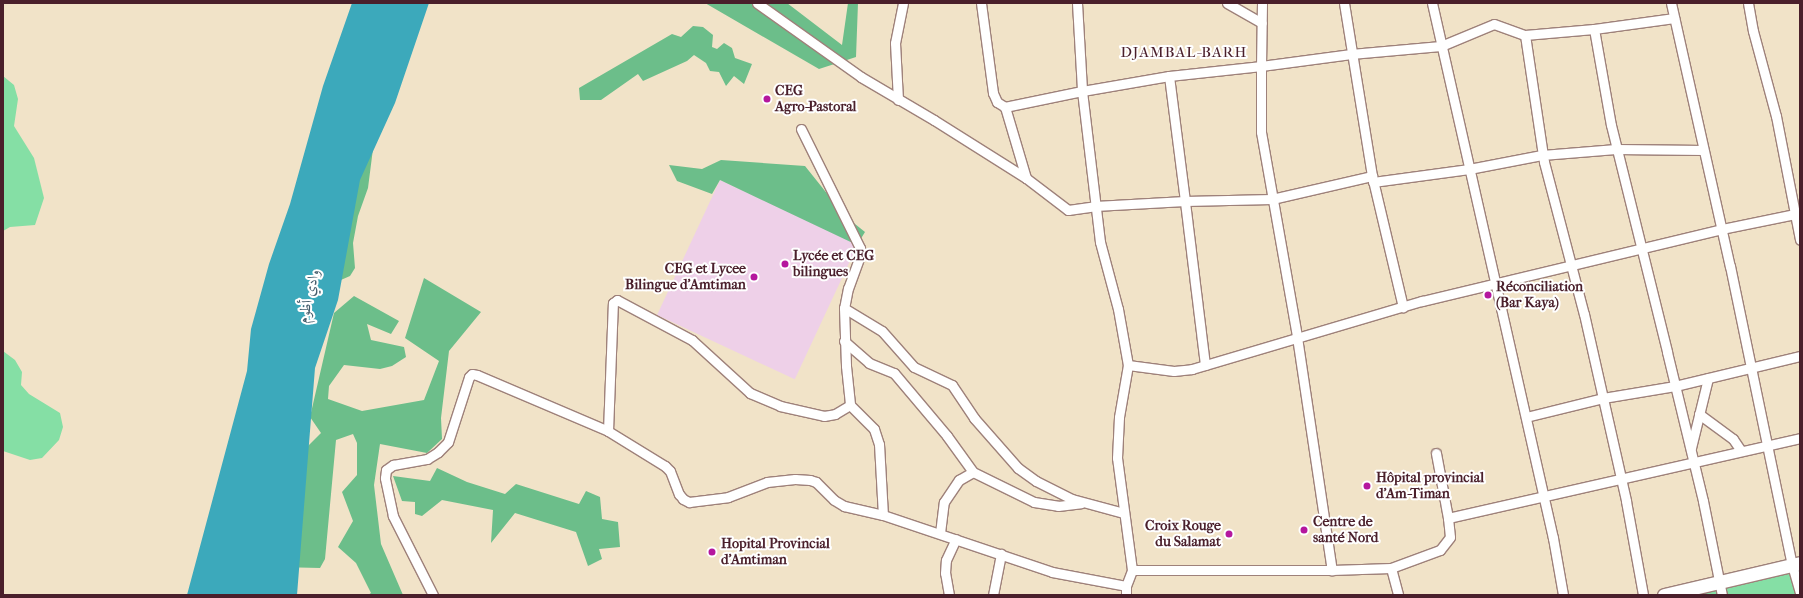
<!DOCTYPE html>
<meta charset="utf-8">
<style>
body{margin:0}
#map{position:relative;width:1803px;height:598px;overflow:hidden;background:#f1e3c8;font-family:"IM FELL French Canon",Amiri,serif}
div>[style]{position:absolute}
[style*='--x']{left:calc(var(--x)*1px);top:calc(var(--y)*1px);width:calc(var(--w)*1px);rotate:calc(var(--a)*1deg)}
.built>*{inset:0;background:#eed0e8;transform-origin:0 0}
.green>*{inset:0;background:#85dfa5}
.forest>*{inset:0;background:#6cbe8a}
.water>*{inset:0;background:#3ca9bb}
.roads{filter:drop-shadow(1px 0 #9e817a) drop-shadow(-1px 0 #9e817a) drop-shadow(0 1px #9e817a) drop-shadow(0 -1px #9e817a)}
.street>*{height:9px;margin:-4.5px;padding:0 4.5px;transform-origin:4.5px;border-radius:4.5px;background:#fff}
.primary>*{height:13px;margin:-6.5px;padding:0 6.5px;transform-origin:6.5px;border-radius:6.5px;background:#fff}
.dots>*{width:11px;height:11px;translate:-50% -50%;box-sizing:border-box;border:2px solid #fff;border-radius:50%}
span{translate:-50% -50%;white-space:nowrap;text-align:center;line-height:1.15;-webkit-text-stroke:4px #fff;paint-order:stroke}
.poi-label{font-size:14px;color:#4a1f2b;font-weight:700}
.left{translate:0 -50%;text-align:left}
.right{translate:-100% -50%;text-align:right}
.neighbourhood-label{font-size:15px;color:#4a1f2b;letter-spacing:1px}
.water-label{font-size:15px;color:#445d6c;font-style:italic}
.frame{position:absolute;inset:0;border:4px solid #4a1f2b;pointer-events:none}
</style>
<div id="map">
<div class="built">
<i style="left:720px;top:180px;width:152px;height:149px;rotate:25deg"></i>
</div>
<div class="green">
<i style="clip-path:polygon(3px 76px,14px 85px,18px 99px,14px 126px,34px 158px,44px 198px,35px 225px,10px 227px,3px 231px)"></i>
<i style="clip-path:polygon(3px 351px,15px 360px,22px 372px,21px 385px,29px 394px,60px 413px,63px 427px,59px 440px,42px 458px,30px 460px,3px 451px)"></i>
<i style="clip-path:polygon(1800px 563px,1800px 595px,1665px 595px)"></i>
</div>
<div class="forest">
<i style="clip-path:polygon(705px 3px,787px 3px,842px 45px,848px 3px,858px 3px,856px 57px,819px 69px)"></i>
<i style="clip-path:polygon(693px 26px,703px 27px,713px 35px,712px 47px,717px 49px,724px 43px,732px 48px,735px 58px,752px 64px,744px 84px,734px 76px,726px 86px,719px 72px,710px 71px,706px 63px,694px 55px,687px 61px,643px 81px,638px 74px,601px 100px,580px 100px,579px 88px,672px 34px,681px 37px)"></i>
<i style="clip-path:polygon(374px 141px,368px 188px,358px 216px,353px 243px,355px 268px,350px 276px,334px 283px,337px 225px)"></i>
<i style="clip-path:polygon(721px 160px,805px 166px,845px 216px,865px 232px,857px 245px,720px 180px,712px 194px,677px 181px,669px 165px,702px 169px)"></i>
<i style="clip-path:polygon(424px 278px,481px 312px,449px 351px,441px 418px,442px 439px,427px 453px,380px 444px,374px 485px,381px 544px,403px 595px,368px 595px,371px 593px,356px 563px,338px 547px,353px 521px,342px 492px,357px 475px,357px 443px,353px 434px,336px 440px,325px 559px,320px 568px,278px 567px,301px 453px,321px 433px,310px 417px,334px 313px,354px 296px,399px 321px,391px 334px,367px 324px,371px 340px,404px 347px,406px 357px,392px 366px,380px 369px,344px 365px,329px 386px,328px 399px,362px 411px,424px 400px,439px 361px,405px 338px)"></i>
<i style="clip-path:polygon(437px 468px,467px 482px,505px 494px,516px 484px,579px 504px,586px 491px,600px 497px,602px 519px,618px 522px,620px 547px,599px 549px,602px 559px,588px 566px,576px 532px,515px 513px,491px 543px,493px 510px,442px 500px,422px 516px,415px 514px,415px 502px,402px 501px,393px 476px,430px 481px)"></i>
</div>
<div class="water">
<i style="clip-path:polygon(352px 3px,429px 3px,395px 103px,360px 180px,338px 300px,315px 368px,297px 595px,187px 595px,247px 371px,251px 329px,269px 264px,290px 204px,323px 86px)"></i>
</div>
<div class="roads">
<div class="street">
<i style="--x:757;--y:3;--w:128;--a:35.4"></i>
<i style="--x:861;--y:77;--w:85;--a:30.5"></i>
<i style="--x:934;--y:120;--w:109;--a:32.2"></i>
<i style="--x:1026;--y:178;--w:53;--a:37.3"></i>
<i style="--x:1068;--y:210;--w:27;--a:-8"></i>
<i style="--x:1095;--y:206;--w:90;--a:-3.2"></i>
<i style="--x:1185;--y:201;--w:126;--a:-97.3"></i>
<i style="--x:1169;--y:76;--w:88;--a:170.2"></i>
<i style="--x:1082;--y:91;--w:79;--a:168.3"></i>
<i style="--x:1005;--y:107;--w:74;--a:73.5"></i>
<i style="--x:981;--y:3;--w:91;--a:82.4"></i>
<i style="--x:993;--y:93;--w:10;--a:66"></i>
<i style="--x:997;--y:102;--w:9;--a:32"></i>
<i style="--x:1077;--y:3;--w:88;--a:86.7"></i>
<i style="--x:1082;--y:91;--w:152;--a:83.2"></i>
<i style="--x:1100;--y:242;--w:69;--a:75"></i>
<i style="--x:1118;--y:309;--w:57;--a:79.9"></i>
<i style="--x:1227;--y:3;--w:40;--a:29.7"></i>
<i style="--x:1262;--y:3;--w:63;--a:90.9"></i>
<i style="--x:1261;--y:66;--w:91;--a:-7.6"></i>
<i style="--x:1351;--y:54;--w:90;--a:-5.1"></i>
<i style="--x:1441;--y:46;--w:57;--a:-22.5"></i>
<i style="--x:1494;--y:24;--w:33;--a:20"></i>
<i style="--x:1525;--y:35;--w:69;--a:-5"></i>
<i style="--x:1594;--y:29;--w:81;--a:-7.8"></i>
<i style="--x:1344;--y:3;--w:175;--a:80.8"></i>
<i style="--x:1372;--y:176;--w:135;--a:76.7"></i>
<i style="--x:1432;--y:3;--w:549;--a:77.26"></i>
<i style="--x:1553;--y:538;--w:58;--a:80"></i>
<i style="--x:1671;--y:3;--w:270;--a:77.4"></i>
<i style="--x:1730;--y:266;--w:305;--a:78.3"></i>
<i style="--x:1792;--y:565;--w:29;--a:74"></i>
<i style="--x:1748;--y:3;--w:28;--a:80"></i>
<i style="--x:1753;--y:31;--w:88;--a:74.9"></i>
<i style="--x:1776;--y:116;--w:126;--a:79"></i>
<i style="--x:1594;--y:29;--w:97;--a:80"></i>
<i style="--x:1611;--y:125;--w:234;--a:76.1"></i>
<i style="--x:1667;--y:352;--w:153;--a:76.4"></i>
<i style="--x:1703;--y:501;--w:96;--a:78.6"></i>
<i style="--x:1525;--y:35;--w:128;--a:81.5"></i>
<i style="--x:1544;--y:162;--w:157;--a:75.3"></i>
<i style="--x:1584;--y:314;--w:192;--a:77.3"></i>
<i style="--x:1626;--y:501;--w:96;--a:79.7"></i>
<i style="--x:1169;--y:76;--w:93;--a:-6.2"></i>
<i style="--x:1261;--y:66;--w:66;--a:90"></i>
<i style="--x:1261;--y:132;--w:208;--a:80"></i>
<i style="--x:1297;--y:337;--w:236;--a:81.5"></i>
<i style="--x:898;--y:100;--w:57;--a:-93"></i>
<i style="--x:895;--y:43;--w:41;--a:-78.7"></i>
<i style="--x:801;--y:129;--w:133;--a:63.6"></i>
<i style="--x:860;--y:248;--w:5;--a:79"></i>
<i style="--x:861;--y:253;--w:37;--a:110"></i>
<i style="--x:848;--y:288;--w:20;--a:101"></i>
<i style="--x:844;--y:308;--w:58;--a:88"></i>
<i style="--x:846;--y:366;--w:39;--a:84"></i>
<i style="--x:850;--y:405;--w:34;--a:45"></i>
<i style="--x:874;--y:429;--w:16;--a:72"></i>
<i style="--x:879;--y:444;--w:71;--a:86.8"></i>
<i style="--x:1373;--y:182;--w:97;--a:-7.7"></i>
<i style="--x:1469;--y:169;--w:74;--a:-10.9"></i>
<i style="--x:1542;--y:155;--w:74;--a:-4.6"></i>
<i style="--x:1616;--y:149;--w:87;--a:0.7"></i>
<i style="--x:844;--y:308;--w:44;--a:31.2"></i>
<i style="--x:882;--y:331;--w:48;--a:48.4"></i>
<i style="--x:914;--y:367;--w:42;--a:25.3"></i>
<i style="--x:952;--y:385;--w:40;--a:56"></i>
<i style="--x:974;--y:418;--w:67;--a:48.7"></i>
<i style="--x:1018;--y:468;--w:22;--a:36"></i>
<i style="--x:1036;--y:481;--w:40;--a:26.6"></i>
<i style="--x:1072;--y:499;--w:54;--a:15.1"></i>
<i style="--x:844;--y:341;--w:33;--a:41"></i>
<i style="--x:869;--y:363;--w:27;--a:22"></i>
<i style="--x:894;--y:373;--w:82;--a:49.9"></i>
<i style="--x:947;--y:436;--w:44;--a:54.2"></i>
<i style="--x:1205;--y:365;--w:165;--a:-97"></i>
<i style="--x:1185;--y:201;--w:87;--a:-1.3"></i>
<i style="--x:1272;--y:199;--w:103;--a:-13"></i>
<i style="--x:1699;--y:414;--w:42;--a:36.3"></i>
<i style="--x:1733;--y:439;--w:14;--a:56"></i>
<i style="--x:1526;--y:417;--w:79;--a:-13.9"></i>
<i style="--x:1603;--y:398;--w:73;--a:-9.5"></i>
<i style="--x:1675;--y:386;--w:129;--a:-13.5"></i>
<i style="--x:608;--y:431;--w:128;--a:-87.8"></i>
<i style="--x:613;--y:303;--w:5;--a:-37"></i>
<i style="--x:617;--y:300;--w:85;--a:28.1"></i>
<i style="--x:692;--y:340;--w:79;--a:42.4"></i>
<i style="--x:750;--y:393;--w:33;--a:23"></i>
<i style="--x:780;--y:406;--w:45;--a:12.8"></i>
<i style="--x:824;--y:416;--w:11;--a:-10"></i>
<i style="--x:835;--y:414;--w:17;--a:-31"></i>
<i style="--x:1691;--y:448;--w:72;--a:-76.3"></i>
<i style="--x:1448;--y:518;--w:361;--a:-12.8"></i>
<i style="--x:940;--y:533;--w:31;--a:-83"></i>
<i style="--x:944;--y:502;--w:27;--a:-56"></i>
<i style="--x:959;--y:480;--w:16;--a:-30"></i>
<i style="--x:973;--y:472;--w:68;--a:26.2"></i>
<i style="--x:1034;--y:502;--w:24;--a:9"></i>
<i style="--x:1058;--y:506;--w:23;--a:-7"></i>
<i style="--x:1391;--y:568;--w:28;--a:75"></i>
<i style="--x:1132;--y:570;--w:200;--a:0"></i>
<i style="--x:1332;--y:570;--w:59;--a:-1.9"></i>
<i style="--x:1391;--y:568;--w:52;--a:-20.2"></i>
<i style="--x:1440;--y:550;--w:16;--a:-52"></i>
<i style="--x:1450;--y:537;--w:19;--a:-96"></i>
<i style="--x:1448;--y:518;--w:66;--a:-100.5"></i>
<i style="--x:433;--y:595;--w:89;--a:-116.9"></i>
<i style="--x:393;--y:516;--w:39;--a:-102"></i>
<i style="--x:385;--y:478;--w:8;--a:-83"></i>
<i style="--x:386;--y:470;--w:9;--a:-36"></i>
<i style="--x:393;--y:465;--w:35;--a:-10"></i>
<i style="--x:427;--y:459;--w:13;--a:-32"></i>
<i style="--x:438;--y:452;--w:14;--a:-45"></i>
<i style="--x:448;--y:442;--w:68;--a:-72.1"></i>
<i style="--x:469;--y:377;--w:4;--a:-45"></i>
<i style="--x:472;--y:374;--w:5;--a:11"></i>
<i style="--x:477;--y:375;--w:142;--a:23.1"></i>
<i style="--x:608;--y:431;--w:67;--a:31.6"></i>
<i style="--x:665;--y:466;--w:7;--a:45"></i>
<i style="--x:670;--y:471;--w:25;--a:69"></i>
<i style="--x:679;--y:494;--w:6;--a:51"></i>
<i style="--x:683;--y:499;--w:7;--a:27"></i>
<i style="--x:689;--y:502;--w:39;--a:-7"></i>
<i style="--x:728;--y:497;--w:42;--a:-21"></i>
<i style="--x:767;--y:482;--w:28;--a:-6"></i>
<i style="--x:795;--y:479;--w:15;--a:4"></i>
<i style="--x:810;--y:480;--w:6;--a:18"></i>
<i style="--x:816;--y:482;--w:25;--a:45"></i>
<i style="--x:834;--y:500;--w:12;--a:31"></i>
<i style="--x:844;--y:506;--w:40;--a:13"></i>
<i style="--x:883;--y:515;--w:178;--a:18.6"></i>
<i style="--x:1052;--y:572;--w:75;--a:10.7"></i>
<i style="--x:949;--y:595;--w:22;--a:-100"></i>
<i style="--x:945;--y:573;--w:13;--a:-86"></i>
<i style="--x:946;--y:560;--w:23;--a:-65"></i>
<i style="--x:993;--y:595;--w:42;--a:-79"></i>
<i style="--x:1126;--y:595;--w:9;--a:-90"></i>
<i style="--x:1126;--y:586;--w:17;--a:-69"></i>
<i style="--x:1132;--y:570;--w:113;--a:-97.6"></i>
<i style="--x:1117;--y:458;--w:41;--a:-87.2"></i>
<i style="--x:1119;--y:417;--w:53;--a:-80.2"></i>
<i style="--x:1128;--y:365;--w:46;--a:7.4"></i>
<i style="--x:1174;--y:371;--w:18;--a:-6"></i>
<i style="--x:1192;--y:369;--w:240;--a:-16.5"></i>
<i style="--x:1422;--y:301;--w:309;--a:-13.5"></i>
<i style="--x:1722;--y:229;--w:80;--a:-11.6"></i>
</div>
<div class="primary">
<i style="--x:1664;--y:595;--w:140;--a:-13.2"></i>
</div>
</div>
<div class="dots">
<i style="left:767px;top:99px;background:#b5179e"></i>
<i style="left:785px;top:264px;background:#b5179e"></i>
<i style="left:754px;top:277px;background:#b5179e"></i>
<i style="left:1488px;top:295px;background:#b5179e"></i>
<i style="left:1367px;top:486px;background:#b5179e"></i>
<i style="left:1304px;top:530px;background:#b5179e"></i>
<i style="left:1229px;top:534px;background:#b5179e"></i>
<i style="left:712px;top:552px;background:#b5179e"></i>
</div>
<div class="poi-label">
<span class="left" style="left:775px;top:99px">CEG<br>Agro-Pastoral</span>
<span class="left" style="left:793px;top:264px">Lycée et CEG<br>bilingues</span>
<span class="right" style="left:746px;top:277px">CEG et Lycee<br>Bilingue d'Amtiman</span>
<span class="left" style="left:1496px;top:295px">Réconciliation<br>(Bar Kaya)</span>
<span class="left" style="left:1376px;top:486px">Hôpital provincial<br>d'Am-Timan</span>
<span class="left" style="left:1313px;top:530px">Centre de<br>santé Nord</span>
<span class="right" style="left:1221px;top:534px">Croix Rouge<br>du Salamat</span>
<span class="left" style="left:721px;top:552px">Hopital Provincial<br>d'Amtiman</span>
</div>
<div class="neighbourhood-label">
<span style="left:1184px;top:53px">DJAMBAL-BARH</span>
</div>
<div class="water-label">
<span style="left:309px;top:296px;rotate:-77deg">وادي أظوم</span>
</div>
<div class="frame"></div>
</div>
